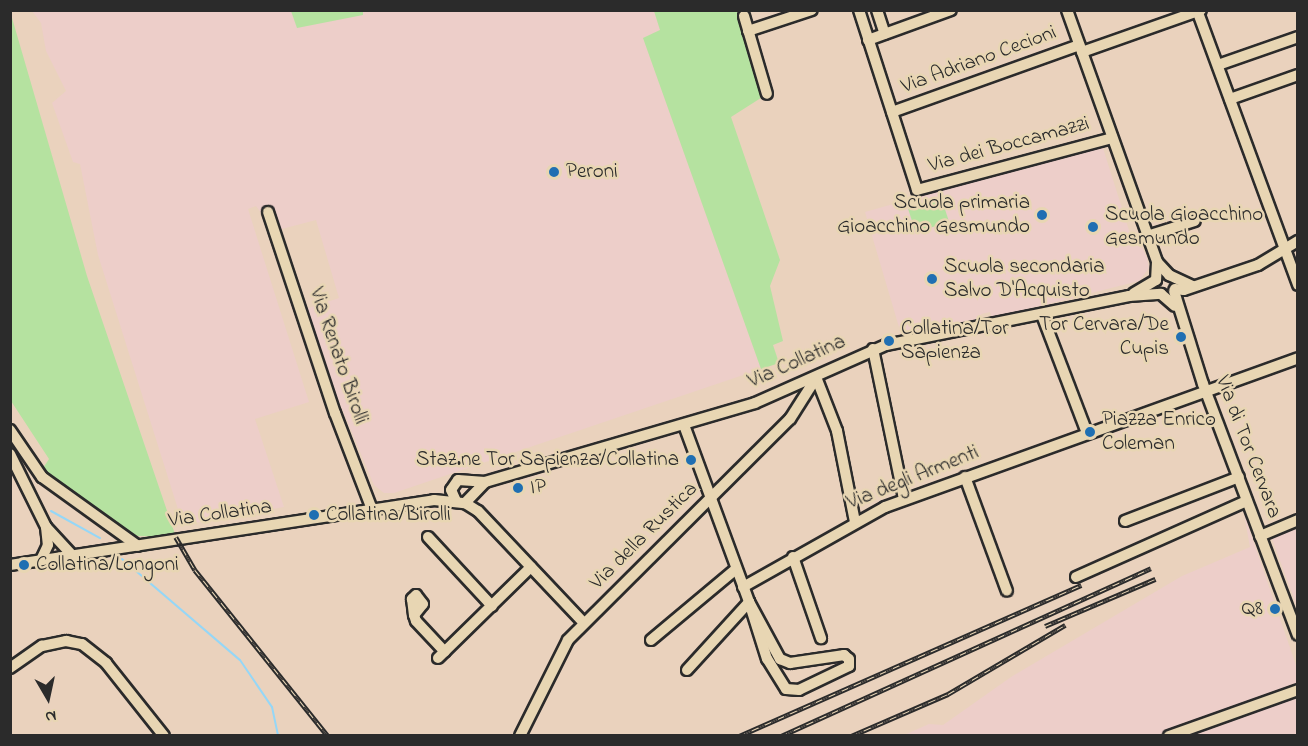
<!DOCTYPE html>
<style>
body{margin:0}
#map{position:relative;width:1308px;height:746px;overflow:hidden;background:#ead2bd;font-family:"Indie Flower",sans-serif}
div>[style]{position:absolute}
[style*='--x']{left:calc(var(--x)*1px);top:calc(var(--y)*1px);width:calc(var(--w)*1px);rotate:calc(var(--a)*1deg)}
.built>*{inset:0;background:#edcec9}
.green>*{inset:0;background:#b5e2a0;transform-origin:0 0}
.stream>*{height:2px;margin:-1px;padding:0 1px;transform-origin:1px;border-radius:1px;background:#95d7f7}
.roads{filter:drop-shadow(2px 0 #2b2b2b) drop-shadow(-2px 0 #2b2b2b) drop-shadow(0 2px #2b2b2b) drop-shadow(0 -2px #2b2b2b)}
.minor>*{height:10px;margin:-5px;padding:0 5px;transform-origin:5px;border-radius:5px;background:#e8d6b3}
.rail>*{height:4.5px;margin-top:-2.25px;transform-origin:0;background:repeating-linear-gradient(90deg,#e8d6b3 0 7px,#2b2b2b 0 14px);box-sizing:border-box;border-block:2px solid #2b2b2b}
.dots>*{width:16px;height:16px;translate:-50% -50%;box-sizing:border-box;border:3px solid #e8d6b3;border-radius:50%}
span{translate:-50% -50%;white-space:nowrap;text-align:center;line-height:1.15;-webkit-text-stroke:5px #e8d6b3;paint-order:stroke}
.street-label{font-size:21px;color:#2b2b2b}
.poi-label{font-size:21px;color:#2b2b2b}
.left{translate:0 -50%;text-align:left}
.right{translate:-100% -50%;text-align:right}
.frame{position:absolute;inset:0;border:12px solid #2b2b2b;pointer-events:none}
.north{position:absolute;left:18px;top:668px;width:60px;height:60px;-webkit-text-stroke:4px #e8d6b3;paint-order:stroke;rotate:171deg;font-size:16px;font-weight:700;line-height:24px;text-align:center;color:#2b2b2b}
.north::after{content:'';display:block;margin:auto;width:21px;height:27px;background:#2b2b2b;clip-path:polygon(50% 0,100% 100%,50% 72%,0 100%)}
</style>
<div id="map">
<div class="built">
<i style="clip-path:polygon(363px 10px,654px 11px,660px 30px,643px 38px,761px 369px,394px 493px,384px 493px,374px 485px,335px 392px,306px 309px,339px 298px,316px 220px,278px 230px,273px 209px,262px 214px,256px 206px,248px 209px,309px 402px,255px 419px,284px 507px,183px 525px,98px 255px,80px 164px,73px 162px,52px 103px,66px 91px,46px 51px,41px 23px,32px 11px,291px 11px,363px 15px)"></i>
<i style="clip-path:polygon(1102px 145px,1133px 243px,1143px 249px,1147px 258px,1149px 268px,1139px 281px,992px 318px,990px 312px,981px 314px,982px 319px,901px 334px,865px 212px)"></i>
<i style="clip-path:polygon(1244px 514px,1297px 668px,1297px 683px,1157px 735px,902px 736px,929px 724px,943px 725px,1011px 677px,1182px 576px,1250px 547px)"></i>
<i style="clip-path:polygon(1297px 524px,1297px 607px,1271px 536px)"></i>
<i style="clip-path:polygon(1297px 696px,1297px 735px,1192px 735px,1197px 734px)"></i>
</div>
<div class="green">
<i style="clip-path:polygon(10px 11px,87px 276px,176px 537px,137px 536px,54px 482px,43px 468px,49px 459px,11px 401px)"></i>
<i style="clip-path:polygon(291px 11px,363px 11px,363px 15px,297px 28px)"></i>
<i style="clip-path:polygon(654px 11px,743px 11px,767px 94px,731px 117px,780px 260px,770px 286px,783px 341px,773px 345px,779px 363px,761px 369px,643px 38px,660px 30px)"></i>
<i style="left:941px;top:197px;width:26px;height:35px;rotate:72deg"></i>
</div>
<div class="stream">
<i style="--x:51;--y:511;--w:56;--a:28.9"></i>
<i style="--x:122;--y:559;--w:155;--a:40.6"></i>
<i style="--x:240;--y:660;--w:57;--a:55.8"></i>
<i style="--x:272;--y:707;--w:30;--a:78"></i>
</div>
<div class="roads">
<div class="minor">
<i style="--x:859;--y:10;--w:189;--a:72.1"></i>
<i style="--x:917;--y:190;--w:202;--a:-14.9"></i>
<i style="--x:877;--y:10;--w:25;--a:72"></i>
<i style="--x:1067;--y:10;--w:268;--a:70.3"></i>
<i style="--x:1157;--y:262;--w:18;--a:93"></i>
<i style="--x:1156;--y:280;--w:26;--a:149"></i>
<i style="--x:1197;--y:10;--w:293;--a:69.8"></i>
<i style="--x:744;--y:16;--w:81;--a:73.6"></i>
<i style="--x:748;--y:31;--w:67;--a:-18.2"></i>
<i style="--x:868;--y:40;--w:88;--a:-19.9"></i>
<i style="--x:1082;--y:52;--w:126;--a:-19.4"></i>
<i style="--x:1218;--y:65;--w:85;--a:-19.3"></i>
<i style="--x:1230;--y:99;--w:72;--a:-19.4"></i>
<i style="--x:892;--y:112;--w:199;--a:-19.7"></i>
<i style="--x:268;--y:212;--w:212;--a:71.6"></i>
<i style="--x:335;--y:413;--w:106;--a:69"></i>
<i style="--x:1147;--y:236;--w:50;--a:-17.4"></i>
<i style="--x:1157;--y:262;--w:18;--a:47"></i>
<i style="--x:1169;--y:275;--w:26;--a:25"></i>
<i style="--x:1175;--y:289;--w:9;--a:6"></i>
<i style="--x:1184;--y:290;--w:78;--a:-18.7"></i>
<i style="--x:1258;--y:265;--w:47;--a:-31"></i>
<i style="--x:1174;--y:291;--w:97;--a:72.7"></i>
<i style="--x:1203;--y:384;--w:268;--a:69.3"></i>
<i style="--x:1042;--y:315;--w:126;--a:69.1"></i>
<i style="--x:873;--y:349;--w:153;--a:78.3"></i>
<i style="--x:816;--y:377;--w:58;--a:68.7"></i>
<i style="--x:837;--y:431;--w:93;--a:78.8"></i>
<i style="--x:684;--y:425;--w:189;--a:69.8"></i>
<i style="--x:749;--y:602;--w:65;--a:61.5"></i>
<i style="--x:780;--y:659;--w:11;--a:22"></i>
<i style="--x:790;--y:663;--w:55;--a:-8.4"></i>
<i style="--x:844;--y:655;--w:6;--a:39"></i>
<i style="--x:849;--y:659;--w:7;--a:90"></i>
<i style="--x:849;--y:666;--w:55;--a:154.4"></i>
<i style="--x:799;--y:690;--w:13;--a:-176"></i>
<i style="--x:786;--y:689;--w:36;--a:-122"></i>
<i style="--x:767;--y:659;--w:60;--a:-107.5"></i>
<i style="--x:10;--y:430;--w:57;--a:55.8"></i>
<i style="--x:42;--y:477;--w:118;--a:35.7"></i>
<i style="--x:10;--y:454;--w:81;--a:63.7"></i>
<i style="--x:46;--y:527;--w:18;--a:84"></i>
<i style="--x:48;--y:545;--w:17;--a:115"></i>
<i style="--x:965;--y:477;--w:121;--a:69.8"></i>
<i style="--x:456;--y:501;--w:12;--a:-114"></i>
<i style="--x:451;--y:490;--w:12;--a:-55"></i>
<i style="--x:458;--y:480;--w:27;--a:4"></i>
<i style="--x:485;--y:482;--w:281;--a:-16.3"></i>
<i style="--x:755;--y:403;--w:143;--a:-23.9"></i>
<i style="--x:886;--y:345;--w:248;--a:-11.4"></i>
<i style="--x:1129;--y:296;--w:32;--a:-4"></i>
<i style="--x:1161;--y:294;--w:18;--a:41"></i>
<i style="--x:465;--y:503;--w:15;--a:32"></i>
<i style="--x:478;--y:511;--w:154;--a:46.6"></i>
<i style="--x:1125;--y:521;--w:122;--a:-21.1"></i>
<i style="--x:46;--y:527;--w:38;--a:47"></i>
<i style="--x:1260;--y:536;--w:41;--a:-22.8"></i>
<i style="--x:428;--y:537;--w:94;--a:47.2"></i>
<i style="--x:793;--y:557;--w:86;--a:70.9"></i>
<i style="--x:10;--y:565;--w:429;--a:-8.7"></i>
<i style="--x:434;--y:500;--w:31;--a:6"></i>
<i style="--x:465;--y:503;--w:29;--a:-46"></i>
<i style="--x:1076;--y:577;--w:187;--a:-24"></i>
<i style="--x:743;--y:587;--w:163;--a:-29.4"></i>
<i style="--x:885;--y:507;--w:439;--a:-19.8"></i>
<i style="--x:414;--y:615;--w:14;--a:-51"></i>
<i style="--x:423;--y:604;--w:11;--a:-128"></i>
<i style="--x:416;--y:595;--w:6;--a:135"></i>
<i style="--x:412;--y:599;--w:16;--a:83"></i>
<i style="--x:414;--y:615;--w:6;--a:72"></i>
<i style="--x:416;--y:621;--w:42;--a:46.9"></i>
<i style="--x:651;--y:640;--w:111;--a:-39.9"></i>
<i style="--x:438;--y:658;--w:130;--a:-44.4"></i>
<i style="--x:10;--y:668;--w:39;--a:-35"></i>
<i style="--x:42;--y:646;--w:25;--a:-12"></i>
<i style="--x:66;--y:641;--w:16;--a:11"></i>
<i style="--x:82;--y:644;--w:31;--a:38"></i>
<i style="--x:106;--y:663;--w:93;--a:51.5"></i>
<i style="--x:687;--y:670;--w:92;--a:-47.6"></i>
<i style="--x:520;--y:736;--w:107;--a:-63.4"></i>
<i style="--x:568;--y:640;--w:313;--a:-44.9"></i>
<i style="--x:790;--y:419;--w:49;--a:-57.6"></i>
<i style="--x:1169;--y:736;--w:137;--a:-19.6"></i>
</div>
</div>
<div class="rail">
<i style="--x:176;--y:537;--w:38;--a:60"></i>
<i style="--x:195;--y:570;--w:213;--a:51.3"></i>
<i style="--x:1045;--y:626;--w:120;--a:-23.1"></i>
<i style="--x:739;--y:736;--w:374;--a:-23.8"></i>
<i style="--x:781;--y:736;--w:406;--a:-24.4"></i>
<i style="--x:851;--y:736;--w:106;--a:-23.4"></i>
<i style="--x:948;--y:694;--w:136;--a:-30.5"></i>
</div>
<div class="dots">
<i style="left:554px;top:172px;background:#1f6fb2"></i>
<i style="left:1042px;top:215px;background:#1f6fb2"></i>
<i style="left:1093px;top:227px;background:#1f6fb2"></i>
<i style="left:932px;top:279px;background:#1f6fb2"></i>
<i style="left:1181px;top:337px;background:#1f6fb2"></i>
<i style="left:889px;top:341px;background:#1f6fb2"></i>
<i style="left:1090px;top:432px;background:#1f6fb2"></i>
<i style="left:691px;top:460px;background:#1f6fb2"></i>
<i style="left:518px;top:488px;background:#1f6fb2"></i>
<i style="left:314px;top:515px;background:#1f6fb2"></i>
<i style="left:24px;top:565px;background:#1f6fb2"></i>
<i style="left:1275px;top:609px;background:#1f6fb2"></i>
</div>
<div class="street-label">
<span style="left:979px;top:60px;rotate:-20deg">Via Adriano Cecioni</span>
<span style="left:1009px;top:145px;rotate:-15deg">Via dei Boccamazzi</span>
<span style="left:338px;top:356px;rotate:71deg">Via Renato Birolli</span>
<span style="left:797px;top:362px;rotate:-24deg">Via Collatina</span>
<span style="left:1248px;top:447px;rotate:69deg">Via di Tor Cervara</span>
<span style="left:913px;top:478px;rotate:-22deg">Via degli Armenti</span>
<span style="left:220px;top:514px;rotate:-8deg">Via Collatina</span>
<span style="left:644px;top:536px;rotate:-45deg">Via della Rustica</span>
</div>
<div class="poi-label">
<span class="left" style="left:566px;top:172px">Peroni</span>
<span class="right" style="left:1030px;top:215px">Scuola primaria<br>Gioacchino Gesmundo</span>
<span class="left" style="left:1105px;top:227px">Scuola Gioacchino<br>Gesmundo</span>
<span class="left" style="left:944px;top:279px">Scuola secondaria<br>Salvo D'Acquisto</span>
<span class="right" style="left:1169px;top:337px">Tor Cervara/De<br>Cupis</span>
<span class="left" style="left:901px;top:341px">Collatina/Tor<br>Sapienza</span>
<span class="left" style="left:1102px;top:432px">Piazza Enrico<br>Coleman</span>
<span class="right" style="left:679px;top:460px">Staz.ne Tor Sapienza/Collatina</span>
<span class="left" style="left:530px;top:488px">IP</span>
<span class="left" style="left:326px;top:515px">Collatina/Birolli</span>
<span class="left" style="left:36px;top:565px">Collatina/Longoni</span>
<span class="right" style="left:1263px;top:609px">Q8</span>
</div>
<div class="frame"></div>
<div class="north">N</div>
</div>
